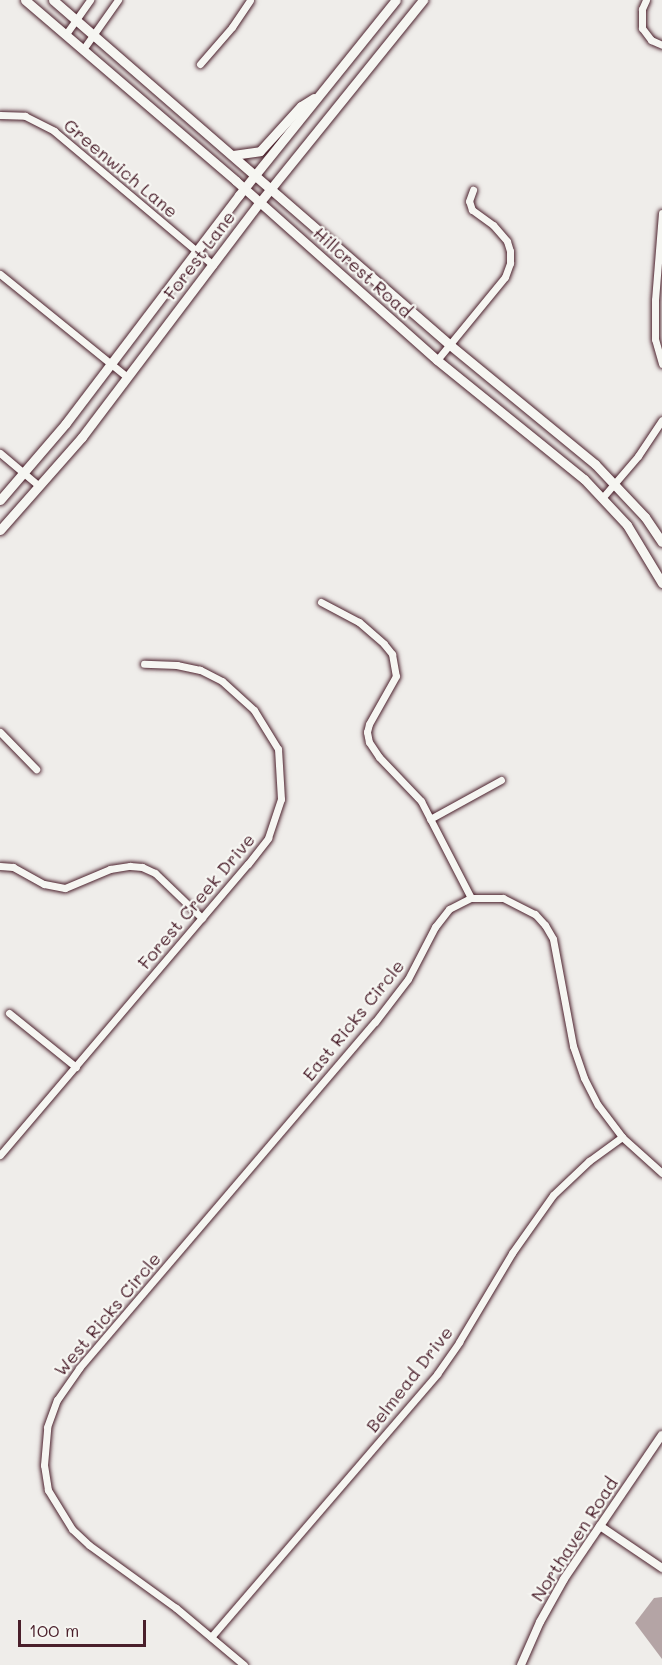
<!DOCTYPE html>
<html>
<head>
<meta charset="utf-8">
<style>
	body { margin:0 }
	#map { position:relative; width:662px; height:1665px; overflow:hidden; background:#efedea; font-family:Mali,sans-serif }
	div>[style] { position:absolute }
	.water>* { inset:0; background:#b4a4a5 }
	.roads { filter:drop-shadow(0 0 2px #4a1f2b) drop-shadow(0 0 2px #4a1f2b) }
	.minor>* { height:7px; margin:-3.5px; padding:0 3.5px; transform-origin:3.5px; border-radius:3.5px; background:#f6f6f2 }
	.tertiary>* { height:8px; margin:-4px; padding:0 4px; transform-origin:4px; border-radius:4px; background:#f6f6f2 }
	.secondary>* { height:9px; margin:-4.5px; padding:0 4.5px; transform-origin:4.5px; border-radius:4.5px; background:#f6f6f2 }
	span { translate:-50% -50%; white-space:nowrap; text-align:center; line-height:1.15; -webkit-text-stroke:4.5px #f6f6f2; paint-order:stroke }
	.street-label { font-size:18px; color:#4a1f2b }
	.scale { position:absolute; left:18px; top:1620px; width:128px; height:27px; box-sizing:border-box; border:3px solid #4a1f2b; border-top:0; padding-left:8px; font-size:18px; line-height:21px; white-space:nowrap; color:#4a1f2b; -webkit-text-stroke:4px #f6f6f2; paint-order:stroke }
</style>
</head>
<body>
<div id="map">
	<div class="water">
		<i style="clip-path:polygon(662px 1597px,662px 1659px,635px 1623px,654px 1598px)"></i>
	</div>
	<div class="roads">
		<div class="minor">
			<i style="left:646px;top:0;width:10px;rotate:114deg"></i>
			<i style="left:642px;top:9px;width:19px;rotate:90deg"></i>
			<i style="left:642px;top:28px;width:15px;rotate:53deg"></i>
			<i style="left:651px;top:40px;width:12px;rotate:24deg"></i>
			<i style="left:66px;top:34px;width:42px;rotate:-54.8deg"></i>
			<i style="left:84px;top:48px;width:59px;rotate:-54.7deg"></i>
			<i style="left:200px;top:64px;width:49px;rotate:-49.1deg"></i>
			<i style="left:232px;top:27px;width:32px;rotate:-56deg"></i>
			<i style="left:0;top:115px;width:25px;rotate:2deg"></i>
			<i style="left:25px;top:116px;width:33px;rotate:27deg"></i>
			<i style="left:54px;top:131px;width:208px;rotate:40.1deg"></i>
			<i style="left:662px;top:213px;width:87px;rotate:94.6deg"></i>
			<i style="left:655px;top:300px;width:39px;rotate:90deg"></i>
			<i style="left:655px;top:339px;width:26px;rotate:74deg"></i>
			<i style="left:0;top:274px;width:164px;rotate:39deg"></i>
			<i style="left:437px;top:360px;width:107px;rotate:-50.7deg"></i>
			<i style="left:505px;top:277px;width:15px;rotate:-70deg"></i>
			<i style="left:510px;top:263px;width:12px;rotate:-90deg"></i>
			<i style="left:510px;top:251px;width:10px;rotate:-107deg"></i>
			<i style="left:507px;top:241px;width:21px;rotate:-131deg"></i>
			<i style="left:493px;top:225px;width:26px;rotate:-144deg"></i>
			<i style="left:472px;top:210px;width:9px;rotate:-108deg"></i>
			<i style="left:469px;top:201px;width:12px;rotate:-70deg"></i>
			<i style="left:0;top:453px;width:51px;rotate:40.2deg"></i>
			<i style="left:603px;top:497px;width:54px;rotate:-49.5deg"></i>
			<i style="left:638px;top:456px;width:43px;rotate:-56.3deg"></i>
			<i style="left:321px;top:602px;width:43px;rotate:27.8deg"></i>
			<i style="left:359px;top:622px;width:33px;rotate:41deg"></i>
			<i style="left:384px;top:644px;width:13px;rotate:51deg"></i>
			<i style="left:392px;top:654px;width:22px;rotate:80deg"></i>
			<i style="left:396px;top:676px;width:55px;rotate:119.4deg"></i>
			<i style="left:369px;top:724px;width:8px;rotate:104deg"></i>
			<i style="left:367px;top:732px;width:10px;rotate:79deg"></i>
			<i style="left:369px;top:742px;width:18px;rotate:56deg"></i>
			<i style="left:379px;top:757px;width:61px;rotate:46.3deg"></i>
			<i style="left:421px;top:801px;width:109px;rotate:62.7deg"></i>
			<i style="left:0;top:732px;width:52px;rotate:45.8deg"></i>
			<i style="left:430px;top:819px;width:81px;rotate:-28.8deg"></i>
			<i style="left:0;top:866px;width:13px;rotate:4deg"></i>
			<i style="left:13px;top:867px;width:35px;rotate:29deg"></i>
			<i style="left:44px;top:884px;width:21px;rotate:11deg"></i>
			<i style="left:65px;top:888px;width:49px;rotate:-22.9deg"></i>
			<i style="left:110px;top:869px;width:20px;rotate:-9deg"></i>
			<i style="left:130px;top:866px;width:12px;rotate:5deg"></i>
			<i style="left:142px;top:867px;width:14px;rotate:25deg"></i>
			<i style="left:155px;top:873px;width:65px;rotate:43.8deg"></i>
			<i style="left:9px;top:1013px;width:86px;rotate:38.9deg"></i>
			<i style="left:0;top:1155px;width:382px;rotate:-49.6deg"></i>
			<i style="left:248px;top:864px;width:33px;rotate:-52deg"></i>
			<i style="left:268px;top:838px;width:41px;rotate:-71.6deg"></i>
			<i style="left:281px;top:799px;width:50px;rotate:-93.4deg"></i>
			<i style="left:278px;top:749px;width:46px;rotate:-121.6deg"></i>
			<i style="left:254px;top:710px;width:43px;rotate:-137.8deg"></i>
			<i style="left:222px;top:681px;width:25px;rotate:-153deg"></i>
			<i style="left:200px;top:670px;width:24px;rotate:-168deg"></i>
			<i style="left:177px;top:665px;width:33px;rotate:-178deg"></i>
			<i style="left:211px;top:1637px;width:347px;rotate:-49.3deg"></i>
			<i style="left:437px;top:1374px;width:39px;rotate:-55deg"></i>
			<i style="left:459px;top:1342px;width:104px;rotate:-59.2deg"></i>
			<i style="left:512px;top:1253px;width:71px;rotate:-54.7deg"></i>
			<i style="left:553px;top:1195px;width:50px;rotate:-43.4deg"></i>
			<i style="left:589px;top:1161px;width:41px;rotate:-36deg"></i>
			<i style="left:244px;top:1665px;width:89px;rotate:-140deg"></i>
			<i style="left:176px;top:1608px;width:107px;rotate:-144.1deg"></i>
			<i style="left:89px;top:1545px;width:23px;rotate:-137deg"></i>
			<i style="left:72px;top:1529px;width:46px;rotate:-121.6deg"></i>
			<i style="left:48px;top:1490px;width:25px;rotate:-99deg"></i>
			<i style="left:44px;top:1465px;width:38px;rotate:-85deg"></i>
			<i style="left:47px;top:1427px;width:29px;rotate:-70deg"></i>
			<i style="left:57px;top:1400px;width:39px;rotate:-55deg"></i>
			<i style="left:79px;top:1368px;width:455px;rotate:-49.5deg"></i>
			<i style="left:375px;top:1022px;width:54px;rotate:-52.5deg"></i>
			<i style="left:408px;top:979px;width:59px;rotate:-62.6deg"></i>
			<i style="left:435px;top:927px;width:23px;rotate:-52deg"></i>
			<i style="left:449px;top:909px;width:25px;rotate:-27deg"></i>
			<i style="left:471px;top:898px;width:32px"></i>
			<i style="left:503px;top:898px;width:36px;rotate:27deg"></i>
			<i style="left:535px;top:914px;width:15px;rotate:48deg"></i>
			<i style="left:545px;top:925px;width:16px;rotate:60deg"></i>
			<i style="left:553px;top:939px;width:109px;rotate:79.4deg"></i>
			<i style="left:573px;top:1046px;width:34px;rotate:71deg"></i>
			<i style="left:584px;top:1078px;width:30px;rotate:63deg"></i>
			<i style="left:598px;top:1105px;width:40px;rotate:53deg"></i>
			<i style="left:622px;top:1137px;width:54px;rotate:42deg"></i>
		</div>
		<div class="tertiary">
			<i style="left:600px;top:1526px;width:75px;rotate:34.1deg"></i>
			<i style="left:521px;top:1665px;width:47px;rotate:-66.2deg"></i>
			<i style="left:540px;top:1622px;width:49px;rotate:-60.8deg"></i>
			<i style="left:564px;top:1579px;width:174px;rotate:-55.8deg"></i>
		</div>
		<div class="secondary">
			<i style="left:25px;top:0;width:278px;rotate:40.6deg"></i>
			<i style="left:236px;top:181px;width:269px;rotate:41.7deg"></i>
			<i style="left:437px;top:360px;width:189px;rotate:39deg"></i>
			<i style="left:584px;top:479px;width:63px;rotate:46.9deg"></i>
			<i style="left:627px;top:525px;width:68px;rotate:58.9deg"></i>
			<i style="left:53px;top:0;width:526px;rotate:40.99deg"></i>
			<i style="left:450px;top:345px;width:188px;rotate:39.4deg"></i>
			<i style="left:595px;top:464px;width:73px;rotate:46.7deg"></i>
			<i style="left:645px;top:517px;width:30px;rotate:56deg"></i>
			<i style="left:233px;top:155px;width:27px;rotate:-8deg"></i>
			<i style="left:260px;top:151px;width:61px;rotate:-47.7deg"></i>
			<i style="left:301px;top:106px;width:15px;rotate:-32deg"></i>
			<i style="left:0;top:500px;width:101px;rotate:-49.4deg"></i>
			<i style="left:66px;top:423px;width:286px;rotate:-52.8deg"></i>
			<i style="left:239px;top:195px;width:250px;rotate:-51.2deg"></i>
			<i style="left:0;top:530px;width:124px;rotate:-48.6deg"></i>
			<i style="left:82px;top:437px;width:295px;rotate:-52.9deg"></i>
			<i style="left:260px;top:202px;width:260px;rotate:-51.1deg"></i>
		</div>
	</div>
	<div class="street-label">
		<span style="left:121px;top:168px;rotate:40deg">Greenwich Lane</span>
		<span style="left:199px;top:255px;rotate:-53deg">Forest Lane</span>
		<span style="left:363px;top:272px;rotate:42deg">Hillcrest Road</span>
		<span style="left:196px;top:901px;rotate:-50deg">Forest Creek Drive</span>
		<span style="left:353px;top:1020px;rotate:-51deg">East Ricks Circle</span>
		<span style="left:107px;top:1314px;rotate:-50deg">West Ricks Circle</span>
		<span style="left:409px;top:1379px;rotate:-52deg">Belmead Drive</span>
		<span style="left:574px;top:1539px;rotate:-57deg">Northaven Road</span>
	</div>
	<div class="scale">100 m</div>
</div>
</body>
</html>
